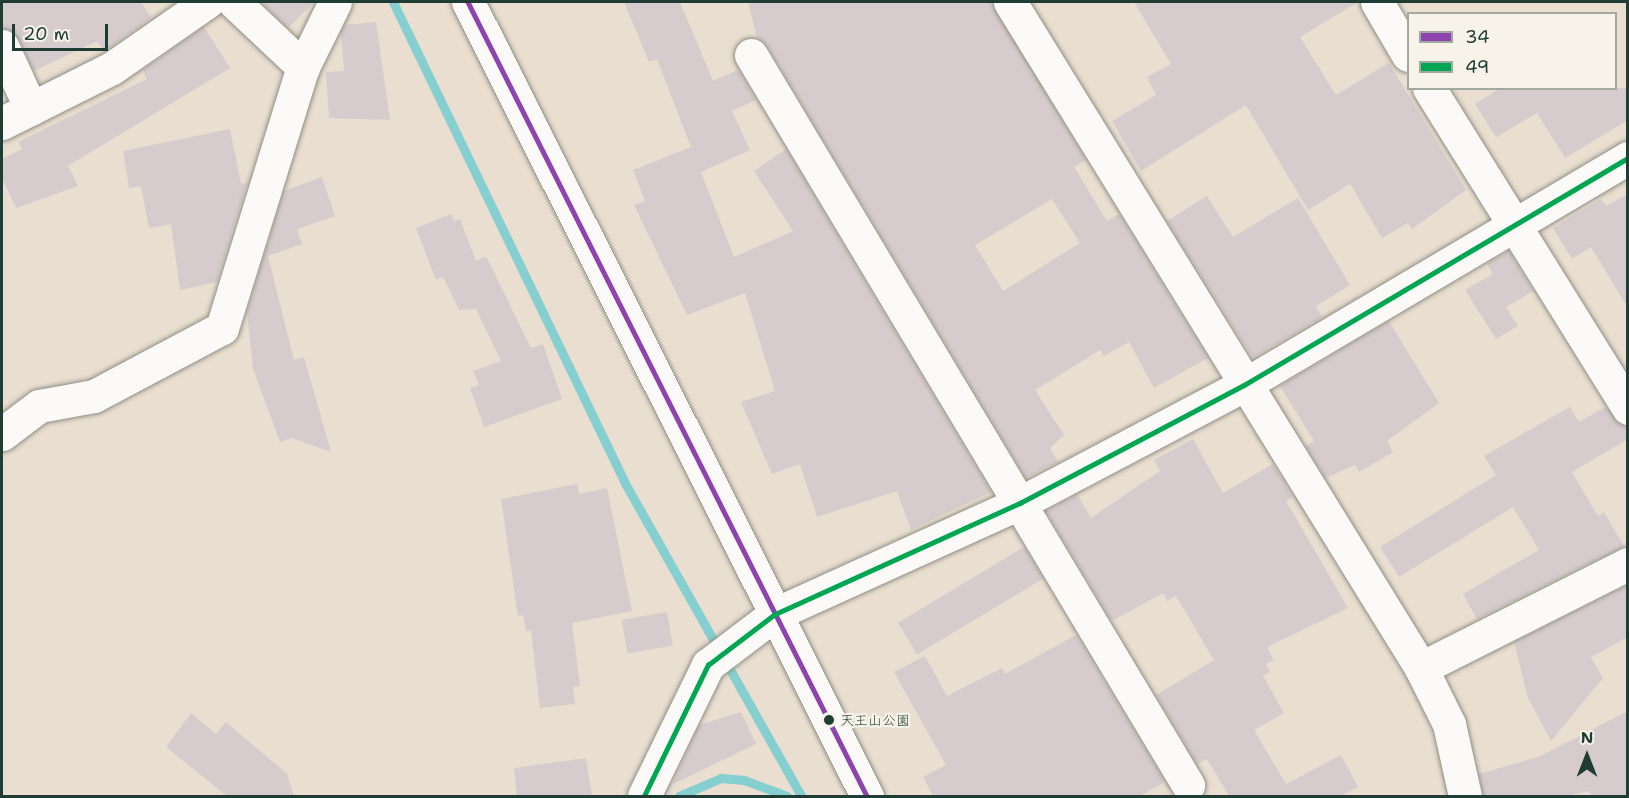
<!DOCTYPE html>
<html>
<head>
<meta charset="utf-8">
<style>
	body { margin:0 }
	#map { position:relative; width:1629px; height:798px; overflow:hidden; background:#e9decf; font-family:"Shantell Sans","Klee One",sans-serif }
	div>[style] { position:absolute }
	.stream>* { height:9px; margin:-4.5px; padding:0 4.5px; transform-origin:4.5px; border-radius:4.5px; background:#86cfd0 }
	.building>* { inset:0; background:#d7cccd; transform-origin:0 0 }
	.roads { filter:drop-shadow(0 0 2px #8f8f86) drop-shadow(0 0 2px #8f8f86) }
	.minor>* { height:33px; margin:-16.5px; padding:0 16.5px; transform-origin:16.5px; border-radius:16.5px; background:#fcfaf8 }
	.major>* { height:33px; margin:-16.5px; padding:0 16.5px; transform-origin:16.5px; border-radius:16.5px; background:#fcfaf8 }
	.bus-1>* { height:4.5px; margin:-2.25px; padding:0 2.25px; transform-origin:2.25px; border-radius:2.25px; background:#8e44ad }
	.bus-2>* { height:4.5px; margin:-2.25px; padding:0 2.25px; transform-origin:2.25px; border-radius:2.25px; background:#00a651 }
	.dots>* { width:16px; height:16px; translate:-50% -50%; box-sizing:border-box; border:3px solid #f7f3e8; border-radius:50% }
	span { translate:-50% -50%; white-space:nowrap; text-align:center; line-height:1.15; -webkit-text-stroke:4.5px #f7f3e8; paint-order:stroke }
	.bus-label { font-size:14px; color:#1f3d34 }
	.left { translate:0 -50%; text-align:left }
	.frame { position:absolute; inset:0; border:3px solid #1f3d34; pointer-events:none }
	.legend { position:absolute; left:1407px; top:12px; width:210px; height:78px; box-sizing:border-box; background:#f7f3e8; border:2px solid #a1aaa0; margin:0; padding:8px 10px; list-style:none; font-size:18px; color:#1f3d34 }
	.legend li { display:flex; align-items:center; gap:12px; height:30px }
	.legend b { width:30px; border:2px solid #a1aaa0 }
	.north { position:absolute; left:1557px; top:726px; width:60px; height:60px; -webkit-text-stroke:4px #f7f3e8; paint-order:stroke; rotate:0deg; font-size:16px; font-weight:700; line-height:24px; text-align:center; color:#1f3d34 }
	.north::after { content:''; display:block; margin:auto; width:21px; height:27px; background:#1f3d34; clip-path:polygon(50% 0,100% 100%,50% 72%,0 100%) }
	.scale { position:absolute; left:12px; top:24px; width:96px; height:27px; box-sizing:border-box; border:3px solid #1f3d34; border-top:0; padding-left:8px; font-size:18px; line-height:21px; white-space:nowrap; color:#1f3d34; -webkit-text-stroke:4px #f7f3e8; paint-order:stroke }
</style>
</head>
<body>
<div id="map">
	<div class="stream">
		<i style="left:393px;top:2px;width:536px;rotate:64.25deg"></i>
		<i style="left:626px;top:485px;width:357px;rotate:60.6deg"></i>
		<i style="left:679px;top:796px;width:46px;rotate:-23.2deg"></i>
		<i style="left:721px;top:778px;width:23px;rotate:5deg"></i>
		<i style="left:744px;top:780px;width:46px;rotate:20.4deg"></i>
	</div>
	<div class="building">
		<i style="clip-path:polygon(2px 2px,141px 2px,151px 18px,104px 51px,97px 41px,34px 71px,19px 38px,2px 28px)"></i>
		<i style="clip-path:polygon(261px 2px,314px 2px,288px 28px)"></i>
		<i style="clip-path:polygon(624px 2px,680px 2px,713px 81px,738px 70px,756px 100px,732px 111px,750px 150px,701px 172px,734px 257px,793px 231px,754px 171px,786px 149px,991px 492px,911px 530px,897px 491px,817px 517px,800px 464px,772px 474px,741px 402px,775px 391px,745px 293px,687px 315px,634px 205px,645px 201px,633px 170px,691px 147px,657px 59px,649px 62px)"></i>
		<i style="clip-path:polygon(evenodd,748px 2px,991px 2px,1086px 160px,1074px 167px,1107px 221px,1119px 214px,1208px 358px,1154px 388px,1129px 342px,1104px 356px,1100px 350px,1035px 390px,1064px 435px,1050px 448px,1058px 462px,1026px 478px,767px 45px,757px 38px,748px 2px,1052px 199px,1080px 243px,1003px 291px,975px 245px,1052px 199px)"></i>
		<i style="clip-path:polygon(1134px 2px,1358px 2px,1300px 37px,1336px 95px,1389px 63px,1466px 190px,1412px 229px,1408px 223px,1382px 238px,1350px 184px,1308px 210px,1246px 105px,1141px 171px,1112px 121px,1156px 95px,1147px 77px,1171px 64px)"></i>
		<i style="clip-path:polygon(376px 22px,390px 120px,329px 118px,326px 72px,344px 71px,341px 33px,345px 25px)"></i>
		<i style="clip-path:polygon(204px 27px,230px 68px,68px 166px,78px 186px,16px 208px,2px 178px,2px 159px,22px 149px,18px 142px,147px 79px,143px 70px)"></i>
		<i style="clip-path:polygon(1500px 88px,1628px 88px,1628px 120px,1565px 158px,1537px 113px,1496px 137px,1475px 104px)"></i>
		<i style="clip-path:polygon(230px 129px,241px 184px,247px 183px,217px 282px,180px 290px,171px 224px,149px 228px,141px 186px,129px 188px,123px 151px)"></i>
		<i style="clip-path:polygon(322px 177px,335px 216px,297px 229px,302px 244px,268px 256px,294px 360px,304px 357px,331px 452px,292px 438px,280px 442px,253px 369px,247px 312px,284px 191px)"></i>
		<i style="clip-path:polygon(1628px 194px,1628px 308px,1591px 247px,1572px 259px,1553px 228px,1601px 199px,1606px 206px)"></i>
		<i style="clip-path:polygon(1207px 196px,1233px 237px,1298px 198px,1350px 285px,1316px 306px,1322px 317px,1253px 358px,1167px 221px)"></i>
		<i style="clip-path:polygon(451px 214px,454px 221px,460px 219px,476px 261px,486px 256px,531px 348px,543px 344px,562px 399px,484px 427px,470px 388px,479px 385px,473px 371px,501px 361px,476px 309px,459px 310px,443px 277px,436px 280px,416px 228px)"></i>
		<i style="clip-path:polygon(1509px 251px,1533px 291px,1506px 307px,1518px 326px,1496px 339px,1465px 290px,1493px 274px,1487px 264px)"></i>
		<i style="clip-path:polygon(1389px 321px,1439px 403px,1387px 441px,1393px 452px,1359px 472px,1355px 465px,1326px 478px,1306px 446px,1314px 441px,1280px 386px)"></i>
		<i style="clip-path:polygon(1570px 407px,1579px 422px,1605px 407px,1628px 427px,1628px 439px,1572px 472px,1598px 516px,1604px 512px,1624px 546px,1477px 619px,1463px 594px,1539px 550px,1513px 507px,1399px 577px,1380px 547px,1496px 475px,1484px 456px)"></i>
		<i style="clip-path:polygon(1193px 439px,1223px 493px,1273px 464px,1293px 497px,1286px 501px,1348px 608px,1267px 647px,1274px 660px,1266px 664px,1270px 672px,1263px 676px,1284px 713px,1254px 730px,1286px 784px,1341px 755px,1358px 787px,1341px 796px,1229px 796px,1207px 759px,1197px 764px,1156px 695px,1214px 660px,1176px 596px,1167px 601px,1163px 593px,1112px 621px,1046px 511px,1077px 494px,1091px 518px,1160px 471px,1154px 460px)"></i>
		<i style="clip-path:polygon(577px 484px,579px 494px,607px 488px,632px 611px,572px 623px,580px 686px,573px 687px,575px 704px,540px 708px,531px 630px,526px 631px,523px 615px,518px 616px,501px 499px)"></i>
		<i style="left:1024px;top:547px;width:37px;height:147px;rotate:59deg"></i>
		<i style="clip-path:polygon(1628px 585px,1628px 637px,1591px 657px,1603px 678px,1551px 741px,1528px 698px,1514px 642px)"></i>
		<i style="left:667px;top:612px;width:34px;height:46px;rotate:80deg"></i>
		<i style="clip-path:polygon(1076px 635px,1165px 782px,1140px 796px,933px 796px,923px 777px,946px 765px,894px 672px,925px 656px,947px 696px,1002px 668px,1005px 674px)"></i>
		<i style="clip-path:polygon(1628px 711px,1628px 796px,1592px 796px,1589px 791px,1567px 796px,1483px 796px,1479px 774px,1538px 757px)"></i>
		<i style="clip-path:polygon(741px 712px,756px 744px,673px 784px,699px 725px)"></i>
		<i style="clip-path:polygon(191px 713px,216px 734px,226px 722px,287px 774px,294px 796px,227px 796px,166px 747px)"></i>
		<i style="clip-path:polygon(586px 758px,592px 796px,517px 796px,514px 768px)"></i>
	</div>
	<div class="roads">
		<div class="minor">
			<i style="left:234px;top:2px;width:95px;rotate:43.3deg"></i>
			<i style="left:1010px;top:2px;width:783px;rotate:58.32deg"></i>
			<i style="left:1421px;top:668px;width:63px;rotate:63.4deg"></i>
			<i style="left:1449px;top:724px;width:74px;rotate:77.5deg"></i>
			<i style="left:1377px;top:2px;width:61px;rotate:59.7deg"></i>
			<i style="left:2px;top:46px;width:69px;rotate:65.3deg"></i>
			<i style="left:751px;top:55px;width:851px;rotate:59.09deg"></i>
			<i style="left:1429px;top:88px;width:377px;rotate:58.1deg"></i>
			<i style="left:2px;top:123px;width:123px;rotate:-26.6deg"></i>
			<i style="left:112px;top:68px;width:116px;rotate:-34.8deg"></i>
			<i style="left:2px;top:434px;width:46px;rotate:-37.1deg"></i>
			<i style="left:39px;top:406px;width:56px;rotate:-10.3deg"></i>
			<i style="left:94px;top:396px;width:145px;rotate:-28deg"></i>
			<i style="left:222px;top:328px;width:273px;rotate:-72.8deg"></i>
			<i style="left:303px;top:67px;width:72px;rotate:-63.8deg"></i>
			<i style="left:1421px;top:668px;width:232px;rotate:-26.7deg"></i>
			<i style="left:644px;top:796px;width:146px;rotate:-64deg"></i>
			<i style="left:708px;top:665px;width:84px;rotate:-37.3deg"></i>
			<i style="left:775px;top:614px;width:269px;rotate:-24.4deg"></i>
			<i style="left:1020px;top:503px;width:253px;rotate:-27.8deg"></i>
			<i style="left:1244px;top:385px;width:446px;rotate:-30.6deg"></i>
		</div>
		<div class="major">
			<i style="left:468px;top:2px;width:889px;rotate:63.32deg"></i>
		</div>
	</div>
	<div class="bus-1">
		<i style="left:468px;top:2px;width:889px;rotate:63.32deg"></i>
	</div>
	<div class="bus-2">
		<i style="left:644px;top:796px;width:146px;rotate:-64deg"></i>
		<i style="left:708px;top:665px;width:84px;rotate:-37.3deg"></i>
		<i style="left:775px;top:614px;width:269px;rotate:-24.4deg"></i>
		<i style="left:1020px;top:503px;width:253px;rotate:-27.8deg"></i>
		<i style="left:1244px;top:385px;width:446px;rotate:-30.6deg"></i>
	</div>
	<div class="dots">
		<i style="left:829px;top:720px;background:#1f3d34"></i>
	</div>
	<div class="bus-label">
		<span class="left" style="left:840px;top:720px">天王山公園</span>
	</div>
	<div class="frame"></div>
	<ul class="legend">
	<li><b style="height:8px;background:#8e44ad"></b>34</li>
	<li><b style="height:8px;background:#00a651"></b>49</li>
	</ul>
	<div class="north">N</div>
	<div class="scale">20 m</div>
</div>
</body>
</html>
